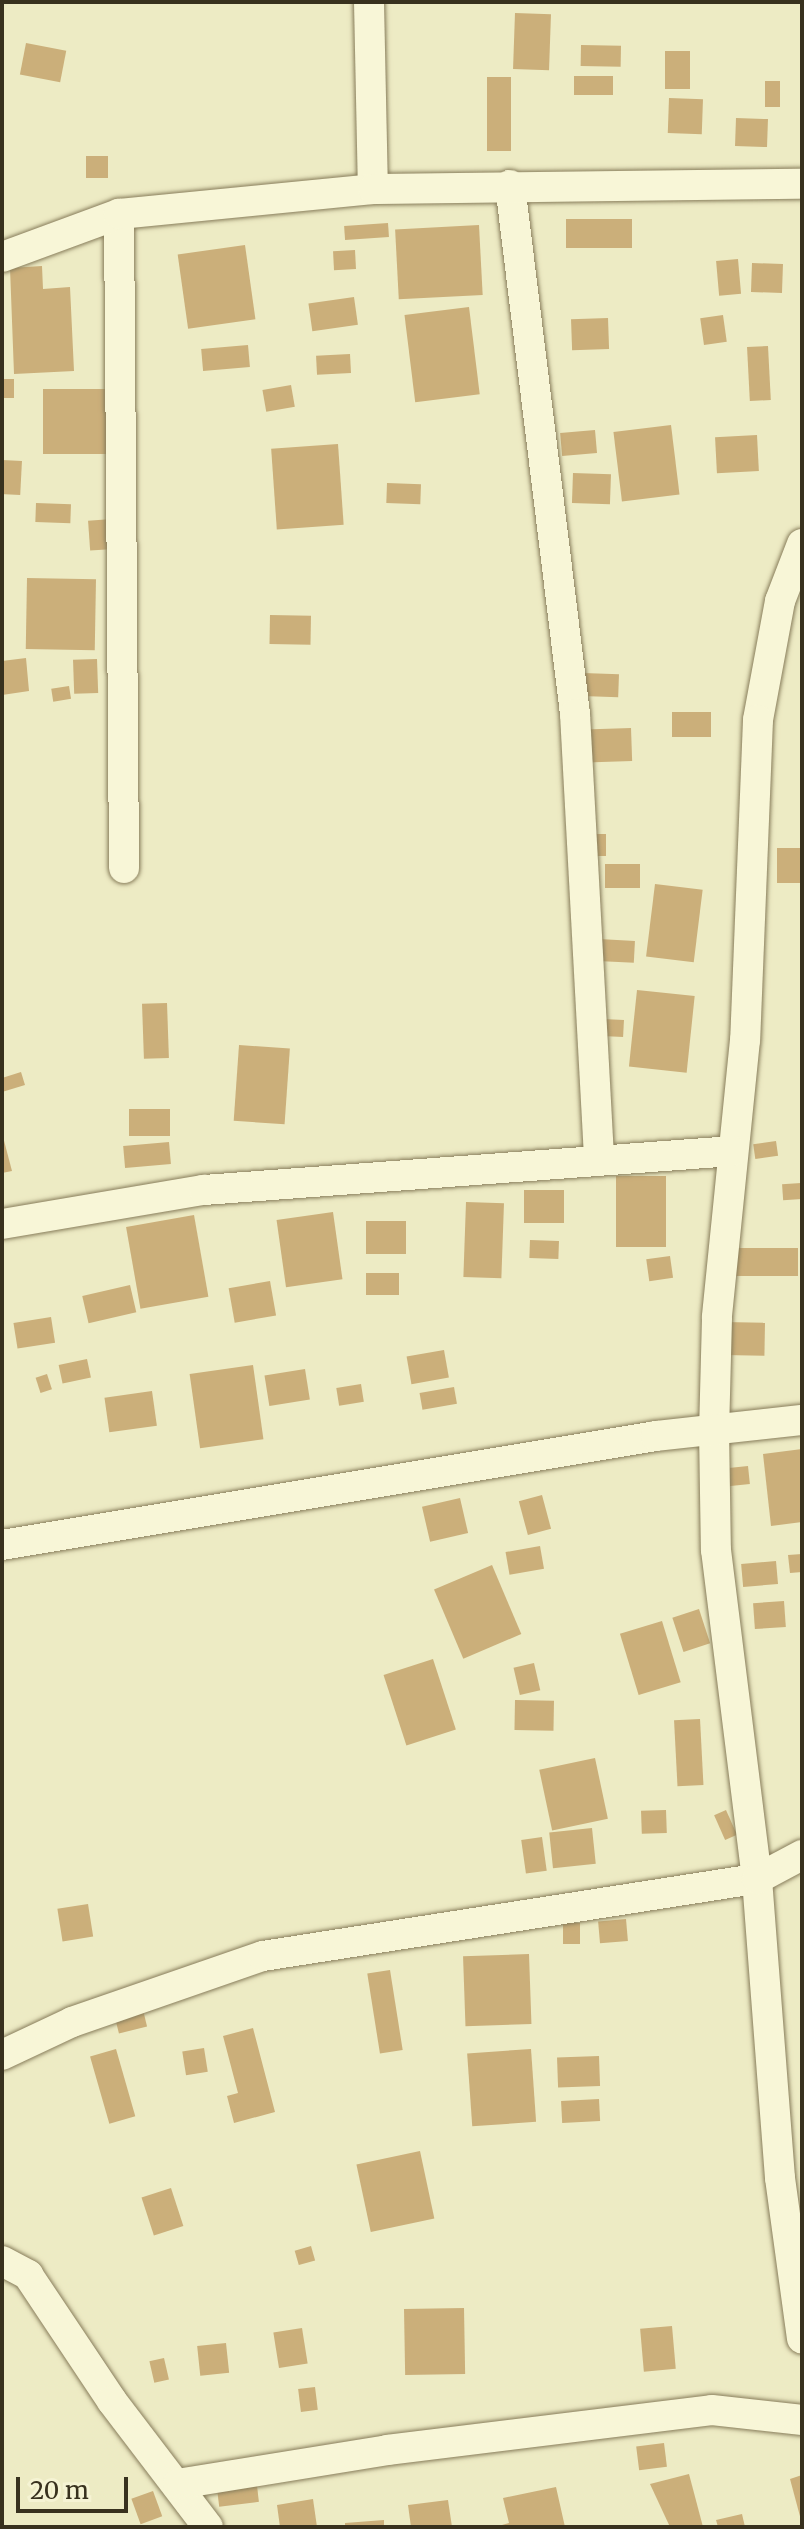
<!DOCTYPE html>
<html>
<head>
<meta charset="utf-8">
<style>
	body { margin:0 }
	#map { position:relative; width:804px; height:2529px; overflow:hidden; background:#edebc4; font-family:Merriweather,serif }
	div>[style] { position:absolute }
	.building>* { inset:0; background:#cbaf7a; transform-origin:0 0 }
	.roads { filter:drop-shadow(0 0 2px #887d5b) drop-shadow(0 0 2px #887d5b) }
	.minor>* { height:30px; margin:-15px; padding:0 15px; transform-origin:15px; border-radius:15px; background:#f8f6d7 }
	span { translate:-50% -50%; white-space:nowrap; text-align:center; line-height:1.15; -webkit-text-stroke:7px #f5f3d3; paint-order:stroke }
	.frame { position:absolute; inset:0; border:4px solid #38311e; pointer-events:none }
	.scale { position:absolute; left:16px; top:2477px; width:112px; height:36px; box-sizing:border-box; border:4px solid #38311e; border-top:0; padding-left:10px; font-size:24px; line-height:28px; white-space:nowrap; color:#38311e; -webkit-text-stroke:6px #f5f3d3; paint-order:stroke }
</style>
</head>
<body>
<div id="map">
	<div class="building">
		<i style="left:515px;top:13px;width:36px;height:56px;rotate:2deg"></i>
		<i style="left:26px;top:43px;width:41px;height:32px;rotate:11deg"></i>
		<i style="left:581px;top:45px;width:40px;height:21px;rotate:1deg"></i>
		<i style="left:690px;top:51px;width:38px;height:25px;rotate:90deg"></i>
		<i style="left:613px;top:76px;width:19px;height:39px;rotate:90deg"></i>
		<i style="left:487px;top:77px;width:24px;height:74px"></i>
		<i style="left:765px;top:81px;width:15px;height:26px"></i>
		<i style="left:669px;top:98px;width:34px;height:35px;rotate:2deg"></i>
		<i style="left:736px;top:118px;width:32px;height:28px;rotate:2deg"></i>
		<i style="left:86px;top:156px;width:22px;height:22px"></i>
		<i style="left:566px;top:219px;width:66px;height:29px"></i>
		<i style="left:388px;top:223px;width:14px;height:44px;rotate:86deg"></i>
		<i style="left:479px;top:225px;width:70px;height:84px;rotate:87deg"></i>
		<i style="left:245px;top:245px;width:75px;height:68px;rotate:82deg"></i>
		<i style="left:355px;top:250px;width:19px;height:22px;rotate:87deg"></i>
		<i style="left:738px;top:259px;width:35px;height:22px;rotate:85deg"></i>
		<i style="left:752px;top:263px;width:31px;height:29px;rotate:2deg"></i>
		<i style="clip-path:polygon(42px 266px,43px 289px,70px 287px,74px 371px,14px 374px,10px 268px)"></i>
		<i style="left:354px;top:297px;width:28px;height:46px;rotate:82deg"></i>
		<i style="left:469px;top:307px;width:88px;height:65px;rotate:83deg"></i>
		<i style="left:723px;top:315px;width:27px;height:23px;rotate:82deg"></i>
		<i style="left:608px;top:318px;width:31px;height:37px;rotate:88deg"></i>
		<i style="left:248px;top:345px;width:22px;height:47px;rotate:85deg"></i>
		<i style="left:768px;top:346px;width:54px;height:21px;rotate:87deg"></i>
		<i style="left:350px;top:354px;width:19px;height:34px;rotate:87deg"></i>
		<i style="left:2px;top:379px;width:12px;height:19px"></i>
		<i style="left:291px;top:385px;width:22px;height:29px;rotate:80deg"></i>
		<i style="left:43px;top:389px;width:68px;height:65px"></i>
		<i style="left:671px;top:425px;width:70px;height:58px;rotate:83deg"></i>
		<i style="left:595px;top:430px;width:23px;height:35px;rotate:85deg"></i>
		<i style="left:757px;top:435px;width:36px;height:42px;rotate:87deg"></i>
		<i style="left:338px;top:444px;width:81px;height:67px;rotate:86deg"></i>
		<i style="left:2px;top:460px;width:20px;height:34px;rotate:3deg"></i>
		<i style="left:573px;top:473px;width:38px;height:30px;rotate:2deg"></i>
		<i style="left:387px;top:483px;width:34px;height:20px;rotate:2deg"></i>
		<i style="left:36px;top:503px;width:35px;height:19px;rotate:2deg"></i>
		<i style="left:112px;top:519px;width:30px;height:24px;rotate:86deg"></i>
		<i style="left:27px;top:578px;width:69px;height:71px;rotate:1deg"></i>
		<i style="left:270px;top:615px;width:41px;height:29px;rotate:1deg"></i>
		<i style="clip-path:polygon(26px 658px,29px 691px,2px 695px,2px 661px)"></i>
		<i style="left:97px;top:659px;width:34px;height:24px;rotate:88deg"></i>
		<i style="left:583px;top:673px;width:36px;height:23px;rotate:2deg"></i>
		<i style="left:69px;top:686px;width:13px;height:18px;rotate:81deg"></i>
		<i style="left:672px;top:712px;width:39px;height:25px"></i>
		<i style="left:631px;top:728px;width:33px;height:46px;rotate:88deg"></i>
		<i style="left:592px;top:834px;width:14px;height:22px"></i>
		<i style="left:777px;top:848px;width:25px;height:35px"></i>
		<i style="left:640px;top:864px;width:24px;height:35px;rotate:90deg"></i>
		<i style="left:655px;top:884px;width:48px;height:73px;rotate:7deg"></i>
		<i style="left:599px;top:939px;width:36px;height:22px;rotate:3deg"></i>
		<i style="left:637px;top:990px;width:58px;height:77px;rotate:6deg"></i>
		<i style="left:167px;top:1003px;width:55px;height:25px;rotate:88deg"></i>
		<i style="left:603px;top:1019px;width:21px;height:17px;rotate:3deg"></i>
		<i style="left:239px;top:1045px;width:51px;height:76px;rotate:4deg"></i>
		<i style="clip-path:polygon(21px 1072px,25px 1085px,2px 1092px,2px 1078px)"></i>
		<i style="left:129px;top:1109px;width:41px;height:27px"></i>
		<i style="clip-path:polygon(2px 1133px,12px 1171px,2px 1173px)"></i>
		<i style="left:776px;top:1141px;width:15px;height:23px;rotate:82deg"></i>
		<i style="left:169px;top:1142px;width:22px;height:46px;rotate:85deg"></i>
		<i style="left:616px;top:1176px;width:50px;height:71px"></i>
		<i style="left:801px;top:1183px;width:16px;height:19px;rotate:86deg"></i>
		<i style="left:524px;top:1190px;width:40px;height:33px"></i>
		<i style="left:466px;top:1202px;width:38px;height:75px;rotate:2deg"></i>
		<i style="left:333px;top:1212px;width:68px;height:57px;rotate:82deg"></i>
		<i style="left:194px;top:1215px;width:83px;height:69px;rotate:80deg"></i>
		<i style="left:366px;top:1221px;width:40px;height:33px"></i>
		<i style="left:530px;top:1240px;width:29px;height:18px;rotate:2deg"></i>
		<i style="left:798px;top:1248px;width:28px;height:66px;rotate:90deg"></i>
		<i style="left:670px;top:1256px;width:22px;height:24px;rotate:82deg"></i>
		<i style="left:366px;top:1273px;width:33px;height:22px"></i>
		<i style="left:270px;top:1281px;width:35px;height:42px;rotate:80deg"></i>
		<i style="left:130px;top:1285px;width:28px;height:49px;rotate:77deg"></i>
		<i style="left:51px;top:1317px;width:26px;height:38px;rotate:81deg"></i>
		<i style="left:724px;top:1322px;width:41px;height:33px;rotate:1deg"></i>
		<i style="left:444px;top:1350px;width:28px;height:38px;rotate:80deg"></i>
		<i style="left:87px;top:1359px;width:19px;height:29px;rotate:78deg"></i>
		<i style="left:253px;top:1365px;width:75px;height:64px;rotate:82deg"></i>
		<i style="left:305px;top:1369px;width:31px;height:41px;rotate:81deg"></i>
		<i style="left:47px;top:1374px;width:16px;height:12px;rotate:72deg"></i>
		<i style="left:361px;top:1384px;width:18px;height:25px;rotate:81deg"></i>
		<i style="left:454px;top:1387px;width:17px;height:35px;rotate:80deg"></i>
		<i style="left:152px;top:1391px;width:35px;height:48px;rotate:82deg"></i>
		<i style="clip-path:polygon(802px 1449px,802px 1522px,771px 1526px,763px 1454px)"></i>
		<i style="left:748px;top:1466px;width:18px;height:29px;rotate:84deg"></i>
		<i style="left:542px;top:1495px;width:35px;height:24px;rotate:75deg"></i>
		<i style="left:460px;top:1498px;width:36px;height:39px;rotate:77deg"></i>
		<i style="left:540px;top:1546px;width:23px;height:35px;rotate:80deg"></i>
		<i style="clip-path:polygon(802px 1554px,802px 1572px,790px 1573px,788px 1555px)"></i>
		<i style="left:776px;top:1561px;width:23px;height:35px;rotate:85deg"></i>
		<i style="left:492px;top:1565px;width:75px;height:63px;rotate:67deg"></i>
		<i style="left:784px;top:1601px;width:26px;height:31px;rotate:86deg"></i>
		<i style="left:699px;top:1609px;width:36px;height:28px;rotate:72deg"></i>
		<i style="left:662px;top:1621px;width:64px;height:44px;rotate:73deg"></i>
		<i style="left:433px;top:1659px;width:74px;height:52px;rotate:72deg"></i>
		<i style="left:534px;top:1663px;width:28px;height:21px;rotate:77deg"></i>
		<i style="left:515px;top:1700px;width:39px;height:30px;rotate:1deg"></i>
		<i style="left:700px;top:1719px;width:66px;height:26px;rotate:87deg"></i>
		<i style="left:595px;top:1758px;width:62px;height:57px;rotate:78deg"></i>
		<i style="left:666px;top:1810px;width:23px;height:25px;rotate:88deg"></i>
		<i style="left:726px;top:1810px;width:27px;height:13px;rotate:66deg"></i>
		<i style="left:592px;top:1828px;width:36px;height:43px;rotate:84deg"></i>
		<i style="left:542px;top:1837px;width:34px;height:21px;rotate:82deg"></i>
		<i style="left:88px;top:1904px;width:33px;height:31px;rotate:81deg"></i>
		<i style="left:626px;top:1919px;width:22px;height:28px;rotate:85deg"></i>
		<i style="left:563px;top:1923px;width:17px;height:21px"></i>
		<i style="left:529px;top:1954px;width:70px;height:66px;rotate:88deg"></i>
		<i style="left:390px;top:1970px;width:81px;height:23px;rotate:81deg"></i>
		<i style="left:142px;top:2006px;width:21px;height:29px;rotate:76deg"></i>
		<i style="clip-path:polygon(253px 2028px,275px 2112px,234px 2123px,227px 2096px,238px 2093px,223px 2036px)"></i>
		<i style="left:204px;top:2048px;width:24px;height:22px;rotate:81deg"></i>
		<i style="left:116px;top:2049px;width:70px;height:27px;rotate:74deg"></i>
		<i style="left:531px;top:2049px;width:73px;height:64px;rotate:86deg"></i>
		<i style="left:599px;top:2056px;width:30px;height:42px;rotate:88deg"></i>
		<i style="left:599px;top:2099px;width:22px;height:38px;rotate:87deg"></i>
		<i style="left:420px;top:2151px;width:69px;height:65px;rotate:78deg"></i>
		<i style="left:171px;top:2188px;width:40px;height:31px;rotate:72deg"></i>
		<i style="left:311px;top:2246px;width:15px;height:17px;rotate:74deg"></i>
		<i style="left:464px;top:2308px;width:66px;height:60px;rotate:89deg"></i>
		<i style="left:672px;top:2326px;width:43px;height:32px;rotate:85deg"></i>
		<i style="left:302px;top:2328px;width:36px;height:29px;rotate:81deg"></i>
		<i style="left:226px;top:2343px;width:30px;height:29px;rotate:84deg"></i>
		<i style="left:164px;top:2358px;width:22px;height:15px;rotate:77deg"></i>
		<i style="left:315px;top:2387px;width:23px;height:17px;rotate:83deg"></i>
		<i style="left:664px;top:2443px;width:24px;height:28px;rotate:83deg"></i>
		<i style="clip-path:polygon(689px 2474px,703px 2527px,670px 2527px,650px 2484px)"></i>
		<i style="clip-path:polygon(802px 2475px,802px 2520px,801px 2520px,790px 2479px)"></i>
		<i style="left:256px;top:2478px;width:24px;height:40px;rotate:83deg"></i>
		<i style="clip-path:polygon(556px 2487px,565px 2527px,495px 2527px,509px 2523px,503px 2498px)"></i>
		<i style="left:153px;top:2491px;width:27px;height:23px;rotate:70deg"></i>
		<i style="clip-path:polygon(313px 2499px,317px 2527px,280px 2527px,277px 2505px)"></i>
		<i style="clip-path:polygon(448px 2500px,452px 2527px,411px 2527px,408px 2505px)"></i>
		<i style="clip-path:polygon(742px 2514px,745px 2527px,718px 2527px,716px 2520px)"></i>
		<i style="clip-path:polygon(384px 2520px,384px 2527px,345px 2527px,345px 2523px)"></i>
	</div>
	<div class="roads">
		<div class="minor">
			<i style="left:369px;top:2px;width:187px;rotate:88.8deg"></i>
			<i style="left:510px;top:185px;width:533px;rotate:82.99deg"></i>
			<i style="left:575px;top:714px;width:447px;rotate:86.9deg"></i>
			<i style="left:119px;top:214px;width:654px;rotate:89.56deg"></i>
			<i style="left:2px;top:257px;width:125px;rotate:-20.2deg"></i>
			<i style="left:119px;top:214px;width:255px;rotate:-5.6deg"></i>
			<i style="left:373px;top:189px;width:429px;rotate:-0.7deg"></i>
			<i style="left:802px;top:544px;width:61px;rotate:111.1deg"></i>
			<i style="left:780px;top:601px;width:121px;rotate:100.5deg"></i>
			<i style="left:758px;top:720px;width:320px;rotate:92.3deg"></i>
			<i style="left:745px;top:1040px;width:279px;rotate:95.8deg"></i>
			<i style="left:717px;top:1318px;width:111px;rotate:91.5deg"></i>
			<i style="left:714px;top:1429px;width:121px;rotate:89.1deg"></i>
			<i style="left:716px;top:1550px;width:332px;rotate:82.9deg"></i>
			<i style="left:757px;top:1879px;width:300px;rotate:85.6deg"></i>
			<i style="left:780px;top:2178px;width:162px;rotate:82.2deg"></i>
			<i style="left:2px;top:1224px;width:205px;rotate:-9.6deg"></i>
			<i style="left:204px;top:1190px;width:530px;rotate:-4.22deg"></i>
			<i style="left:2px;top:1545px;width:663px;rotate:-9.46deg"></i>
			<i style="left:656px;top:1436px;width:147px;rotate:-6.3deg"></i>
			<i style="left:2px;top:2055px;width:77px;rotate:-25.2deg"></i>
			<i style="left:72px;top:2022px;width:202px;rotate:-19.1deg"></i>
			<i style="left:263px;top:1956px;width:500px;rotate:-8.9deg"></i>
			<i style="left:757px;top:1879px;width:51px;rotate:-28.1deg"></i>
			<i style="left:2px;top:2261px;width:30px;rotate:28deg"></i>
			<i style="left:28px;top:2275px;width:151px;rotate:56.3deg"></i>
			<i style="left:112px;top:2401px;width:158px;rotate:52.7deg"></i>
			<i style="left:178px;top:2484px;width:212px;rotate:-9.2deg"></i>
			<i style="left:387px;top:2450px;width:327px;rotate:-7deg"></i>
			<i style="left:712px;top:2410px;width:91px;rotate:6.3deg"></i>
		</div>
	</div>
	<div class="frame"></div>
	<div class="scale">20 m</div>
</div>
</body>
</html>
